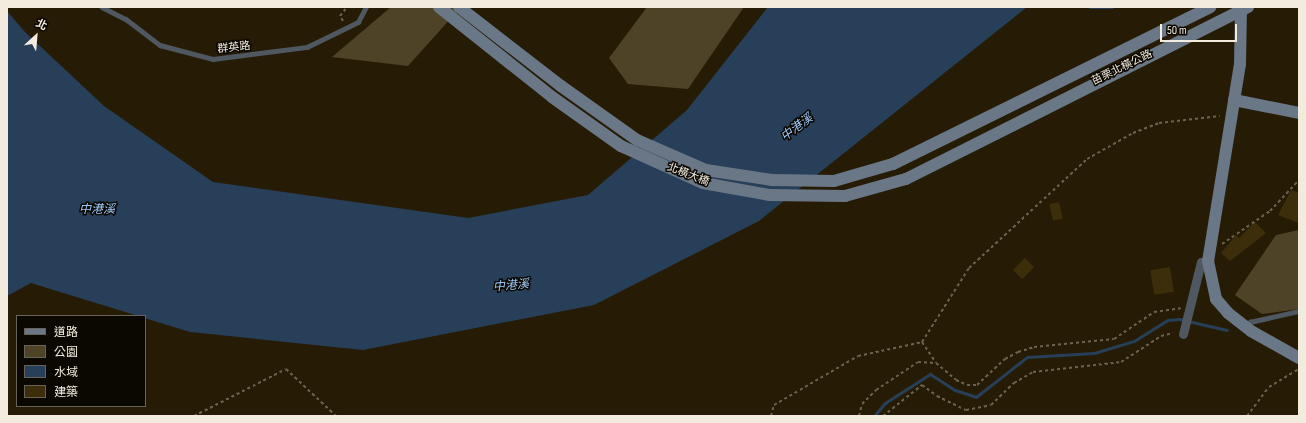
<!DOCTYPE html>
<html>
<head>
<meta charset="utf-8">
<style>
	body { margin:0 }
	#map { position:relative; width:1306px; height:423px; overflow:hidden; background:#261c05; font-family:"Sofia Sans Condensed","Noto Sans TC",sans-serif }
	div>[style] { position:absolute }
	.green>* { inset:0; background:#4f4327 }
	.water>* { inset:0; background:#273f59 }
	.stream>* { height:3px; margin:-1.5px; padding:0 1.5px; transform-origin:1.5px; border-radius:1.5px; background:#273f59 }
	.building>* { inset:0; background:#3c2e0b; transform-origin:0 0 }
	.path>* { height:2px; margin-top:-1px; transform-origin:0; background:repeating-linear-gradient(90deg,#6c634f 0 3px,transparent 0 6px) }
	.lane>* { height:4.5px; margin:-2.25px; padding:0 2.25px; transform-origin:2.25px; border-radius:2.25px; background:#4f5760 }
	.street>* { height:9px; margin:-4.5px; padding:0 4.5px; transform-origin:4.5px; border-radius:4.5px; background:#4f5760 }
	.secondary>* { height:12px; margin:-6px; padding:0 6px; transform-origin:6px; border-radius:6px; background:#6a7786 }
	span { translate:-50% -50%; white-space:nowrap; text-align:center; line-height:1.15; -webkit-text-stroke:3px #0b0701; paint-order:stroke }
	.street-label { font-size:11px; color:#f3ecde }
	.water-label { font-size:12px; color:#9ecbfb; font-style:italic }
	.frame { position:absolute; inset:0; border:8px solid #f3ecde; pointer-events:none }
	.legend { position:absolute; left:16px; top:315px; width:130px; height:92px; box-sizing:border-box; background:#0b0701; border:1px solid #686359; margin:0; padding:5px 7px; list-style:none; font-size:12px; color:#f3ecde }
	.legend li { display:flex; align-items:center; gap:8px; height:20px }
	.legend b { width:20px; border:1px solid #686359 }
	.north { position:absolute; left:16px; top:16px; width:40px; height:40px; -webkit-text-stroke:3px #0b0701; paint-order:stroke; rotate:26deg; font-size:11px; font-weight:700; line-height:16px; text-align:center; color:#f3ecde }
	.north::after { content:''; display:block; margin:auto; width:14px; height:18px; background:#f3ecde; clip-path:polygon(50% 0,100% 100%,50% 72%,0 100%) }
	.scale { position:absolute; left:1160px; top:24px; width:77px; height:18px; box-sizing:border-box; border:2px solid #f3ecde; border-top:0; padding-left:5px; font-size:12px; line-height:14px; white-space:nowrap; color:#f3ecde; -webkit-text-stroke:3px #0b0701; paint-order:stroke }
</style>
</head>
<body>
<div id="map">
	<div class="green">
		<i style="clip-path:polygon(391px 7px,461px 7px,408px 66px,332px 57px)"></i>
		<i style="clip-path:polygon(647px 7px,744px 7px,688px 89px,628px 84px,609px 58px)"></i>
		<i style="clip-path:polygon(1299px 230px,1299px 309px,1262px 314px,1235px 295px,1276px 235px)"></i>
	</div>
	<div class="water">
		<i style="clip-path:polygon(768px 7px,1027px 7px,759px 221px,594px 305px,363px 350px,190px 332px,31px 283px,7px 296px,7px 11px,25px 32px,104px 106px,213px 182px,468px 218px,588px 195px,687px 110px)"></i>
	</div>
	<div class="stream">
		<i style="left:1090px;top:7px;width:22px"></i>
		<i style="left:874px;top:416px;width:17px;rotate:-50deg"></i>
		<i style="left:885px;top:403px;width:54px;rotate:-32.8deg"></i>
		<i style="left:930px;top:374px;width:30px;rotate:33deg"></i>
		<i style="left:955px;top:390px;width:22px;rotate:18deg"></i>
		<i style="left:976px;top:397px;width:65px;rotate:-38.1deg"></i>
		<i style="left:1027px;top:357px;width:67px;rotate:-3.4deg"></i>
		<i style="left:1094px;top:353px;width:42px;rotate:-16.7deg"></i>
		<i style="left:1134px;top:341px;width:40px;rotate:-32deg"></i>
		<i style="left:1168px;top:320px;width:11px;rotate:-5deg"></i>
		<i style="left:1179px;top:319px;width:49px;rotate:12.9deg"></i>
	</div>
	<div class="building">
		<i style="clip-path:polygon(1291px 190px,1299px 193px,1299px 223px,1278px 215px)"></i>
		<i style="left:1059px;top:202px;width:17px;height:10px;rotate:77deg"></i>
		<i style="clip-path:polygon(1255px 222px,1266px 233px,1230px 261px,1221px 253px,1236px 235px,1239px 238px)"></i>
		<i style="left:1025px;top:258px;width:13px;height:17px;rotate:45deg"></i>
		<i style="left:1170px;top:267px;width:25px;height:20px;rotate:81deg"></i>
	</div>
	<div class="path">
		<i style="left:343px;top:21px;width:6px;rotate:-121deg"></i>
		<i style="left:340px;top:16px;width:11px;rotate:-52deg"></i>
		<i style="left:1222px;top:244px;width:58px;rotate:-34.5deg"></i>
		<i style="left:1270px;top:211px;width:42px;rotate:-46.9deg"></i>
		<i style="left:922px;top:342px;width:25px;rotate:56deg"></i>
		<i style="left:194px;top:416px;width:103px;rotate:-27.1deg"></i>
		<i style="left:286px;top:369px;width:69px;rotate:43.2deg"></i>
		<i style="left:771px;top:416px;width:11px;rotate:-75deg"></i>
		<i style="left:774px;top:405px;width:97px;rotate:-30.3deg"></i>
		<i style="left:858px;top:356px;width:66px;rotate:-12.3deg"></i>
		<i style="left:922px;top:342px;width:88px;rotate:-57.6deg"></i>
		<i style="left:969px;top:268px;width:161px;rotate:-42.7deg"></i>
		<i style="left:1087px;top:159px;width:53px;rotate:-29.5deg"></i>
		<i style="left:1133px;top:133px;width:28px;rotate:-21deg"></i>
		<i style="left:1159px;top:123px;width:61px;rotate:-6.5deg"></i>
		<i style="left:859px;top:416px;width:12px;rotate:-76deg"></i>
		<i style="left:862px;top:404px;width:20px;rotate:-45deg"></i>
		<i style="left:876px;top:390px;width:50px;rotate:-33.7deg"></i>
		<i style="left:918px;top:362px;width:18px;rotate:3deg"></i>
		<i style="left:936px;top:363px;width:26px;rotate:40deg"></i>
		<i style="left:956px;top:380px;width:12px;rotate:24deg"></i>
		<i style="left:967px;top:385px;width:10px"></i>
		<i style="left:977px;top:385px;width:38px;rotate:-43deg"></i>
		<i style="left:1005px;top:359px;width:15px;rotate:-28deg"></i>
		<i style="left:1018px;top:352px;width:17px;rotate:-17deg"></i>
		<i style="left:1034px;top:347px;width:80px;rotate:-5.7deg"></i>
		<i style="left:1114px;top:339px;width:48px;rotate:-34deg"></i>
		<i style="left:1154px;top:312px;width:27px;rotate:-8deg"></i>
		<i style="left:883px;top:416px;width:50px;rotate:-38.5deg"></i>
		<i style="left:922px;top:385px;width:19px;rotate:36deg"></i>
		<i style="left:937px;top:396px;width:32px;rotate:26deg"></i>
		<i style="left:966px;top:410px;width:25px;rotate:-11deg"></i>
		<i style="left:991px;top:405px;width:32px;rotate:-44deg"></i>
		<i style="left:1014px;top:383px;width:22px;rotate:-30deg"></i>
		<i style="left:1033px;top:372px;width:89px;rotate:-6.5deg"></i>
		<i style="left:1121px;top:362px;width:48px;rotate:-33deg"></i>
		<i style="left:1161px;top:336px;width:12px;rotate:-14deg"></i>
		<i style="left:1247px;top:416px;width:36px;rotate:-53deg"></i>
		<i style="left:1269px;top:387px;width:35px;rotate:-31deg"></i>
	</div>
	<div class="lane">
		<i style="left:102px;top:7px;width:27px;rotate:27deg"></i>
		<i style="left:126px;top:19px;width:43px;rotate:37.4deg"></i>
		<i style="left:160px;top:45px;width:55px;rotate:14.8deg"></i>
		<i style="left:213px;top:59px;width:95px;rotate:-7.3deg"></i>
		<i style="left:307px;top:47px;width:57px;rotate:-26.1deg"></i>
		<i style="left:358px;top:22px;width:17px;rotate:-62deg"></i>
		<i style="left:1246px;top:326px;width:6px;rotate:-45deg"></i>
		<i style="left:1250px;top:322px;width:50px;rotate:-12.7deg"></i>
	</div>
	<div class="street">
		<i style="left:1183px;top:334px;width:74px;rotate:-76deg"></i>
		<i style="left:1201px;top:262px;width:7px;rotate:-8deg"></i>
	</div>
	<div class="secondary">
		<i style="left:439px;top:7px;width:144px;rotate:38.5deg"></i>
		<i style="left:552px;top:97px;width:85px;rotate:35.4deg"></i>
		<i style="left:621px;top:146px;width:90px;rotate:24.3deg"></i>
		<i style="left:703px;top:183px;width:68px;rotate:10.2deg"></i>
		<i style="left:770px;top:195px;width:75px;rotate:0.8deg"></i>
		<i style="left:845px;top:196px;width:63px;rotate:-15.6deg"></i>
		<i style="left:906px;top:179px;width:383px;rotate:-26.7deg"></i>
		<i style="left:459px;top:7px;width:129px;rotate:37.8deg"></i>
		<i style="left:561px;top:86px;width:93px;rotate:35.4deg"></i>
		<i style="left:637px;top:140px;width:75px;rotate:23.5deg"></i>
		<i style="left:706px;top:170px;width:67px;rotate:8.6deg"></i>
		<i style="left:772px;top:180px;width:62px;rotate:0.9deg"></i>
		<i style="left:834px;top:181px;width:61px;rotate:-16.1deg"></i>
		<i style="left:893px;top:164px;width:354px;rotate:-26.3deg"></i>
		<i style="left:1241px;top:7px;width:57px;rotate:91deg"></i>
		<i style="left:1240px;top:64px;width:200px;rotate:99.2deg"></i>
		<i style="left:1208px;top:261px;width:39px;rotate:78deg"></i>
		<i style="left:1216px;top:299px;width:18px;rotate:49deg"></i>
		<i style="left:1228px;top:313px;width:29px;rotate:38deg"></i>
		<i style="left:1251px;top:331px;width:55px;rotate:29.4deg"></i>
		<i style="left:1234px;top:100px;width:66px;rotate:11.3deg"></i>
	</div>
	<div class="street-label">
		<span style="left:234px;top:48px;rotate:-6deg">群英路</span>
		<span style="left:1122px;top:68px;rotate:-26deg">苗栗北橫公路</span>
		<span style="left:688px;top:175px;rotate:21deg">北橫大橋</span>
	</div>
	<div class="water-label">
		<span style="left:797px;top:128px;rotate:-37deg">中港溪</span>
		<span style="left:97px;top:210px">中港溪</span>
		<span style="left:511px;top:286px;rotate:-5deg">中港溪</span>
	</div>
	<div class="frame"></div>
	<ul class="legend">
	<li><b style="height:5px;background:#6a7786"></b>道路</li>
	<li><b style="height:11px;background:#4f4327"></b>公園</li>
	<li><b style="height:11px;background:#273f59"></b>水域</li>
	<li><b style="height:11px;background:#3c2e0b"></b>建築</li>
	</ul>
	<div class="north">北</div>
	<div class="scale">50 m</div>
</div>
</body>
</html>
